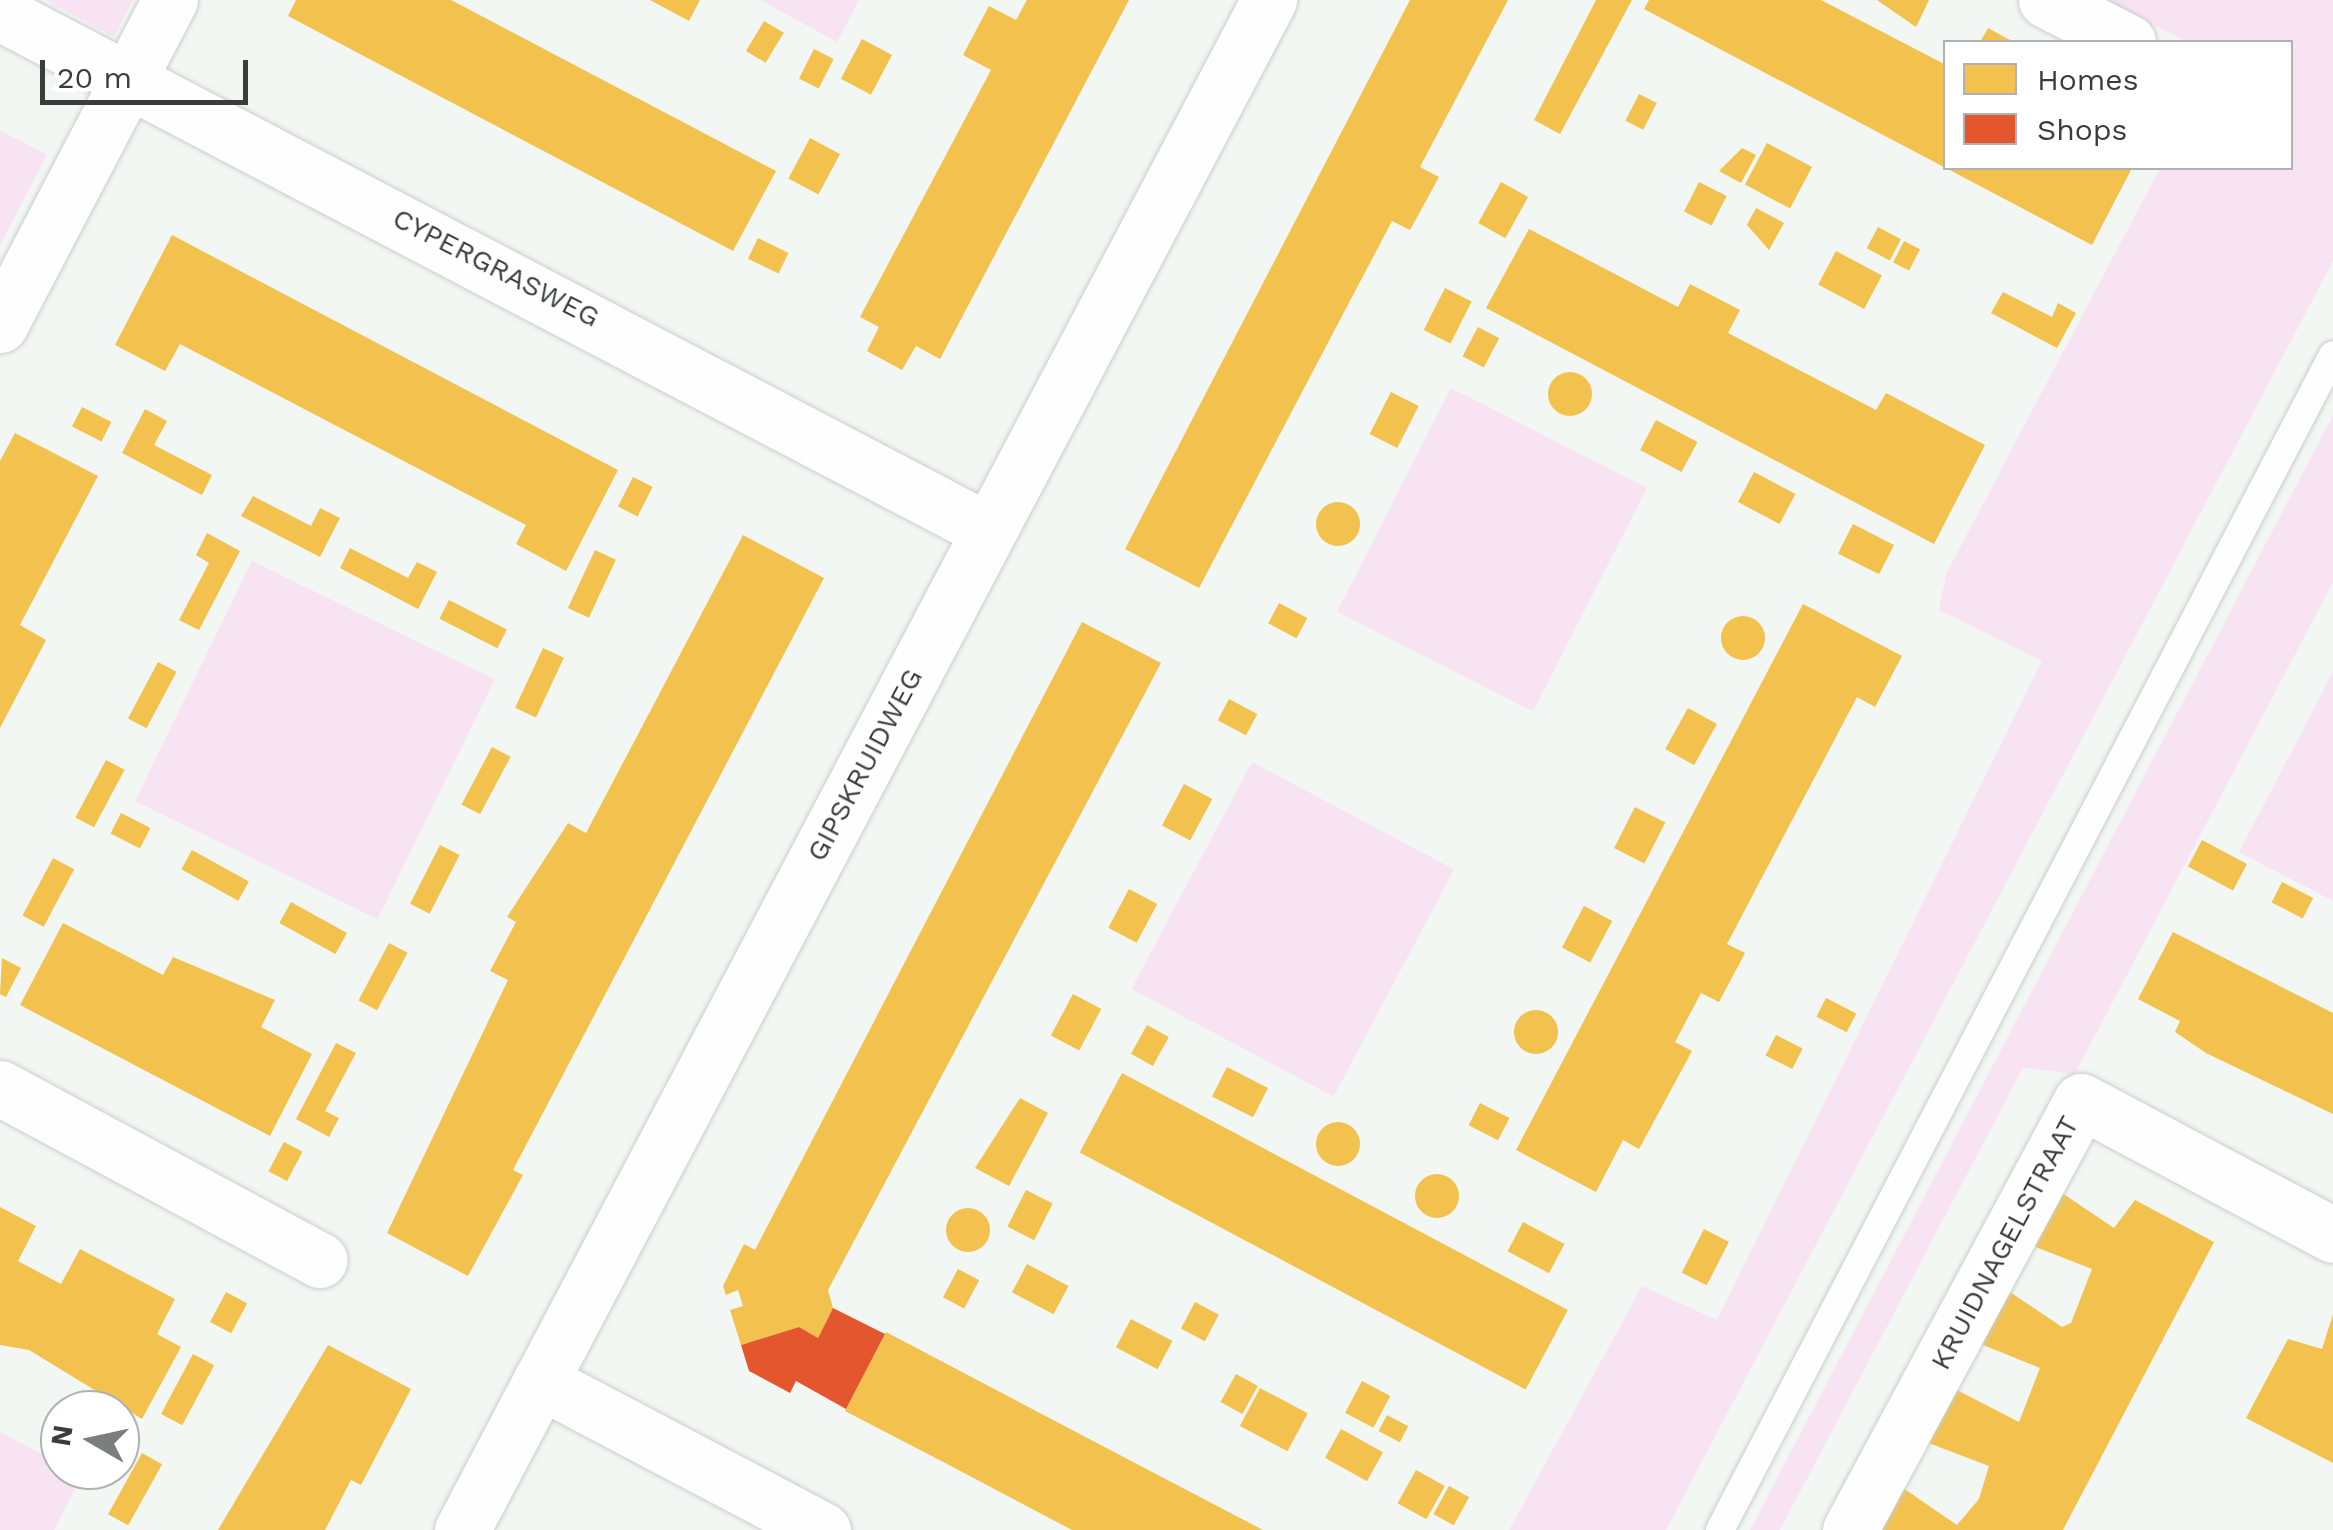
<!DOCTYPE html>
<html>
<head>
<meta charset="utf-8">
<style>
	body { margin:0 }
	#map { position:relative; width:2333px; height:1530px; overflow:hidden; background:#f2f7f4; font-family:"Work Sans",sans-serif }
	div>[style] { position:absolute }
	.green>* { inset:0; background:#f8e3f2; transform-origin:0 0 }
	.homes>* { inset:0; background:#f2c14e; transform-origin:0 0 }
	.round { border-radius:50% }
	.shops>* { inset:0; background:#e4572e }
	.roads { filter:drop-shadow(0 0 2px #cacecc) drop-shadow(0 0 2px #cacecc) }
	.lane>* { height:28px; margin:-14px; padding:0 14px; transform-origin:14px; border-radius:14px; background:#fdfefd }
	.street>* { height:55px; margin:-27.5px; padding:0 27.5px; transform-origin:27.5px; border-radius:27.5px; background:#fdfefd }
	span { translate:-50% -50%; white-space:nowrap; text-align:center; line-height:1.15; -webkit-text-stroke:10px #fff; paint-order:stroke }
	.street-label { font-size:28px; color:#3a3d3b }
	.legend { position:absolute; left:1943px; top:40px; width:350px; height:130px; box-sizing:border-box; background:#fff; border:2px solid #b0b1b1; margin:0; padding:12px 18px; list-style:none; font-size:30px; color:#3a3d3b }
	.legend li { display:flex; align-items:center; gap:20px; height:50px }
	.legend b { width:50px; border:2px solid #b0b1b1 }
	.north { position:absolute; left:40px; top:1390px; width:100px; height:100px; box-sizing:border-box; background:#fff; border:2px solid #b0b1b1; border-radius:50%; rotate:279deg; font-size:28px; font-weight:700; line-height:40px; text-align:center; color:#3a3d3b }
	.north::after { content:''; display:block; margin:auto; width:35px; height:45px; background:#7a7e7c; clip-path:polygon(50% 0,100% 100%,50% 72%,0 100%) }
	.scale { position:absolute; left:40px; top:60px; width:208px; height:45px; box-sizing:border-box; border:5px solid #3a3d3b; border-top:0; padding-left:12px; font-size:30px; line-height:35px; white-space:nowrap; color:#3a3d3b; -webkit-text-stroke:8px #fff; paint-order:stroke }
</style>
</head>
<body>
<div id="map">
	<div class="green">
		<i style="clip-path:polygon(46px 0,133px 0,114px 37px)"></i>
		<i style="clip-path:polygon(760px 0,859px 0,837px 42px)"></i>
		<i style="clip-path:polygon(2105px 0,2333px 0,2333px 261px,1666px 1530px,1509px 1530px,1642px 1286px,1717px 1320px,2042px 661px,1939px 610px,1946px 574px,2160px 168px,2290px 168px,2290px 42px,2188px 42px)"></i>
		<i style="clip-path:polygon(0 130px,47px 155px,0 245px)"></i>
		<i style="left:1451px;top:388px;width:220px;height:251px;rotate:27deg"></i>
		<i style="clip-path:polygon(2333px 415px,2333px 582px,2075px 1074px,2023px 1068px,1780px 1530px,1750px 1530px)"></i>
		<i style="left:252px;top:561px;width:270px;height:267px;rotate:26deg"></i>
		<i style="clip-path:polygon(2333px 672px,2333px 901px,2239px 852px)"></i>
		<i style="left:1252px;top:762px;width:229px;height:257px;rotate:28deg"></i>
		<i style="clip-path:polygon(0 1432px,82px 1475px,54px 1530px,0 1530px)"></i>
	</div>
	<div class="homes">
		<i style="clip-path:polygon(296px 0,451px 0,776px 171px,733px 251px,288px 16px)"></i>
		<i style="clip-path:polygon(650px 0,700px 0,689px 21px)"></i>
		<i style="clip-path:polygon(1027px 0,1129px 0,940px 359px,916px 346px,902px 370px,867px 351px,879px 327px,860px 317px,991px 70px,963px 55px,989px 6px,1016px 20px)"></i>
		<i style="clip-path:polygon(1410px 0,1508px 0,1420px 167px,1439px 177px,1410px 230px,1392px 221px,1199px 588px,1125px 549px)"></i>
		<i style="clip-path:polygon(1596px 0,1632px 0,1560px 134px,1534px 120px)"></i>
		<i style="clip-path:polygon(1649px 0,1821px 0,1946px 65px,1946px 168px,2132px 168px,2092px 245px,1644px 9px)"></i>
		<i style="clip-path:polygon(1877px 0,1929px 0,1916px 27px)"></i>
		<i style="left:764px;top:21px;width:23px;height:35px;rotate:31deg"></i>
		<i style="clip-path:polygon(1988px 28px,2008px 39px,2016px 42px,1980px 42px)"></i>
		<i style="left:862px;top:39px;width:34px;height:45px;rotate:28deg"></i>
		<i style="left:814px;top:49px;width:22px;height:33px;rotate:27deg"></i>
		<i style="left:1639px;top:94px;width:20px;height:30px;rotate:27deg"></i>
		<i style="left:810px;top:138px;width:34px;height:46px;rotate:28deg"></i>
		<i style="left:1767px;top:143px;width:51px;height:47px;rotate:28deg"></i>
		<i style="clip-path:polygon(1742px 148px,1756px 155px,1741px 183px,1719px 171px)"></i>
		<i style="left:1501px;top:182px;width:31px;height:47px;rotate:29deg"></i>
		<i style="left:1699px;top:182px;width:31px;height:33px;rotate:27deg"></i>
		<i style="clip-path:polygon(1756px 208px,1784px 223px,1769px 250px,1747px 225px)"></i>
		<i style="left:1878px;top:227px;width:26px;height:24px;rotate:28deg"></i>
		<i style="clip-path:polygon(1529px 229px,1678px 307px,1690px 284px,1740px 310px,1728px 333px,1876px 410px,1886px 393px,1985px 445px,1934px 544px,1486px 308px)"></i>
		<i style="clip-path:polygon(172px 235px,618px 470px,566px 571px,516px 544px,526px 525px,180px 344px,165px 371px,115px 345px)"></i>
		<i style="left:758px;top:238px;width:34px;height:23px;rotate:26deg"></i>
		<i style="left:1904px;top:241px;width:18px;height:24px;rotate:27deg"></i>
		<i style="left:1836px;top:251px;width:52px;height:38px;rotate:28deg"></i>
		<i style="left:1445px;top:288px;width:30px;height:47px;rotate:27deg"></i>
		<i style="clip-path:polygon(2003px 292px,2052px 317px,2058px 303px,2076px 313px,2057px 348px,1991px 313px)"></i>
		<i style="left:1478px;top:327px;width:24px;height:33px;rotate:28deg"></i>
		<i class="round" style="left:1548px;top:372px;width:44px;height:44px"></i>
		<i style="left:1391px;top:392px;width:31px;height:47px;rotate:27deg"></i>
		<i style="left:82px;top:407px;width:33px;height:22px;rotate:27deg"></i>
		<i style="clip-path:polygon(145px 409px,167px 421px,154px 445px,212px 475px,202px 495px,122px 453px)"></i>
		<i style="left:1656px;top:420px;width:47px;height:34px;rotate:28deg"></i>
		<i style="clip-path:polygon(15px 433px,98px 476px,20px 625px,46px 640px,0 728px,0 461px)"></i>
		<i style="left:1754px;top:472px;width:47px;height:34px;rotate:28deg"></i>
		<i style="left:633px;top:477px;width:22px;height:33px;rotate:27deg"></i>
		<i style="clip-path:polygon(253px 496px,311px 526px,320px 508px,340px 518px,320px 557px,241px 516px)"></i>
		<i class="round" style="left:1316px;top:502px;width:44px;height:44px"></i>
		<i style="left:1853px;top:524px;width:46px;height:33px;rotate:27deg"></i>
		<i style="clip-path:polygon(207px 533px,240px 551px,199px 630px,179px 620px,209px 563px,196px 555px)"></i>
		<i style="clip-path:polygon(743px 535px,824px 578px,513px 1170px,523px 1175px,468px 1276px,387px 1233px,508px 980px,490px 971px,516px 922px,507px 917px,568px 823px,586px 833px)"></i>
		<i style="clip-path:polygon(350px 548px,408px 578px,417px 562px,437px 572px,418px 609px,340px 568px)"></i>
		<i style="left:595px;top:550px;width:23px;height:64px;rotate:25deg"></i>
		<i style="left:449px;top:600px;width:65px;height:21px;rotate:27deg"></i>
		<i style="left:1279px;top:603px;width:32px;height:23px;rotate:28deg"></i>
		<i style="clip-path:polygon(1803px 604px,1902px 656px,1875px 707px,1857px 697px,1727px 944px,1745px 953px,1719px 1002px,1701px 993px,1675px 1042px,1692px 1051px,1639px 1149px,1623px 1140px,1596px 1192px,1516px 1150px)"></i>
		<i class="round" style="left:1721px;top:616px;width:44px;height:44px"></i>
		<i style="clip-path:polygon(1082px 622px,1161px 663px,828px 1290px,833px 1308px,818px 1338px,799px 1327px,741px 1345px,730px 1310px,743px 1306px,738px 1290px,726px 1295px,723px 1286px,744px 1244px,755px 1250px)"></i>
		<i style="left:543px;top:648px;width:23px;height:66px;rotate:25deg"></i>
		<i style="left:158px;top:662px;width:21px;height:64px;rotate:28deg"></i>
		<i style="left:1229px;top:699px;width:32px;height:24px;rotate:28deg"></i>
		<i style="left:1688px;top:708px;width:33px;height:47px;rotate:29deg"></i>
		<i style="left:492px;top:747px;width:21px;height:65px;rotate:28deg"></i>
		<i style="left:106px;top:760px;width:21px;height:65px;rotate:28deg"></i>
		<i style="left:1184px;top:784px;width:32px;height:47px;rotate:28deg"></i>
		<i style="left:1635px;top:807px;width:34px;height:46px;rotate:27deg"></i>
		<i style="left:121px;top:813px;width:33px;height:23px;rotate:27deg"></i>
		<i style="left:2202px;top:840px;width:51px;height:30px;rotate:28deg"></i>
		<i style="left:440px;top:845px;width:22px;height:66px;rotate:27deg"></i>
		<i style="left:192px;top:850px;width:65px;height:22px;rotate:29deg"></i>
		<i style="left:53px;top:858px;width:24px;height:65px;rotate:28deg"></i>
		<i style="left:2282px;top:882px;width:35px;height:23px;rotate:27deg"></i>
		<i style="left:1129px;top:889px;width:32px;height:44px;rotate:28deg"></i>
		<i style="left:291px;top:902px;width:64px;height:24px;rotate:29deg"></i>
		<i style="left:1584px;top:906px;width:32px;height:47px;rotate:28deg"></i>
		<i style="clip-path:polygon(63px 923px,163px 975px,173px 957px,275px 1000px,261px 1027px,312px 1054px,270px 1136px,20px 1005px)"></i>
		<i style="clip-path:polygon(2173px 932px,2333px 1013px,2333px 1114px,2206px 1053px,2175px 1032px,2180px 1021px,2138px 999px)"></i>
		<i style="left:389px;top:943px;width:21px;height:65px;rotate:28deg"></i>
		<i style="clip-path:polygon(2px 958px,21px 968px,6px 997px,0 994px)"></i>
		<i style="left:1073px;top:994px;width:32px;height:47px;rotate:28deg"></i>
		<i style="left:1826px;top:998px;width:34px;height:21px;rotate:27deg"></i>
		<i class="round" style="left:1514px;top:1010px;width:44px;height:44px"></i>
		<i style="left:1147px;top:1025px;width:25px;height:33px;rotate:29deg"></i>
		<i style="left:1776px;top:1035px;width:30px;height:23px;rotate:27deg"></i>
		<i style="clip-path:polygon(336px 1043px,356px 1053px,325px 1111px,339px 1118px,329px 1137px,296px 1119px)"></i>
		<i style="left:1227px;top:1067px;width:46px;height:33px;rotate:27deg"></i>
		<i style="left:1122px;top:1073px;width:505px;height:90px;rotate:28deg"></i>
		<i style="clip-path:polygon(1020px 1098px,1048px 1113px,1009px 1186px,975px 1168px)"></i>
		<i style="left:1480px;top:1103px;width:33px;height:25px;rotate:27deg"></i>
		<i class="round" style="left:1316px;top:1122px;width:44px;height:44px"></i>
		<i style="left:284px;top:1142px;width:21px;height:33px;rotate:28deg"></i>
		<i class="round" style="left:1415px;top:1174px;width:44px;height:44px"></i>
		<i style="left:1026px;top:1190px;width:30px;height:41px;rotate:27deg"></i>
		<i style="clip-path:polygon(2059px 1191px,2114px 1228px,2135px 1200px,2214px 1242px,2063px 1530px,1881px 1530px,1903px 1488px,1957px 1525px,1979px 1499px,1989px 1466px,1926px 1442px,1955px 1389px,2019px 1422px,2040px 1368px,1978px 1343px,2007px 1290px,2062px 1327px,2071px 1323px,2092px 1269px,2031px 1245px)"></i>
		<i style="clip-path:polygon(0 1207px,36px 1226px,18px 1261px,61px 1284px,80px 1249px,175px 1299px,157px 1334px,181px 1347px,142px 1419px,29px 1350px,0 1345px)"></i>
		<i class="round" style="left:946px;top:1208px;width:44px;height:44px"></i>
		<i style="left:1523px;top:1222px;width:47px;height:33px;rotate:28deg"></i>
		<i style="left:1704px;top:1229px;width:28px;height:49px;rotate:27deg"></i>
		<i style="left:1027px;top:1264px;width:47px;height:32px;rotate:28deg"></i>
		<i style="left:958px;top:1269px;width:24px;height:32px;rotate:28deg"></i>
		<i style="left:226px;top:1292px;width:24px;height:34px;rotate:28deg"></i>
		<i style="left:1195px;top:1302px;width:27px;height:30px;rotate:28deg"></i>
		<i style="clip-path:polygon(2333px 1314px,2333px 1463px,2246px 1418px,2288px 1339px,2322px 1349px)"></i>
		<i style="left:1131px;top:1319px;width:47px;height:32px;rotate:28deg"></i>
		<i style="clip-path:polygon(886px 1332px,1095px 1442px,1263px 1530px,1072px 1530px,949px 1465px,845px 1411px)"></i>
		<i style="clip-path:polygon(328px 1345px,411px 1389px,361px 1485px,351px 1480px,325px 1530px,218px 1530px)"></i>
		<i style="left:193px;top:1354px;width:24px;height:68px;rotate:28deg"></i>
		<i style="left:1236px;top:1374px;width:25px;height:32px;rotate:29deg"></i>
		<i style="left:1362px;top:1381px;width:32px;height:36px;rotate:28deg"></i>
		<i style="left:1260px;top:1388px;width:54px;height:43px;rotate:28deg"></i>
		<i style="left:1387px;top:1415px;width:24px;height:18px;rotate:28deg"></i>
		<i style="left:1341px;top:1429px;width:48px;height:33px;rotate:29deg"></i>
		<i style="left:142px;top:1453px;width:23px;height:70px;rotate:29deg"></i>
		<i style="left:1416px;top:1470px;width:33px;height:38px;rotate:29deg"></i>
		<i style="left:1449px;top:1486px;width:23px;height:32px;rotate:29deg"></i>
	</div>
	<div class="shops">
		<i style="clip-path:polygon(833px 1308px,885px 1334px,846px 1409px,796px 1381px,790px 1393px,749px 1371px,741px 1345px,799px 1327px,818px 1338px)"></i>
	</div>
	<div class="roads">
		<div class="lane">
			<i style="left:1720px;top:1530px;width:1325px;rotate:-62.45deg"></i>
		</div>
		<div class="street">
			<i style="left:2046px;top:0;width:92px;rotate:27.1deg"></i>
			<i style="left:0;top:13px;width:1116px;rotate:27.64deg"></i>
			<i style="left:0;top:325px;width:367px;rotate:-62.4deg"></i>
			<i style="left:0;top:1088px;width:363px;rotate:28.3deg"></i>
			<i style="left:540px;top:1381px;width:320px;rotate:27.8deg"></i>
			<i style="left:462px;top:1530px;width:1730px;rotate:-62.19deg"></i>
			<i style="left:1850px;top:1530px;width:487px;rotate:-61.7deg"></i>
			<i style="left:2081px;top:1101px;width:285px;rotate:28deg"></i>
		</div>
	</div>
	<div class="street-label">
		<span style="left:496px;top:268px;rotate:27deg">CYPERGRASWEG</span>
		<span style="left:865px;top:765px;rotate:-62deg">GIPSKRUIDWEG</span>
		<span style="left:2005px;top:1243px;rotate:-62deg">KRUIDNAGELSTRAAT</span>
	</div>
	<ul class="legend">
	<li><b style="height:28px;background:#f2c14e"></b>Homes</li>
	<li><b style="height:28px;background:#e4572e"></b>Shops</li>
	</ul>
	<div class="north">N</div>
	<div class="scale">20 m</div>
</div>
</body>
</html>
